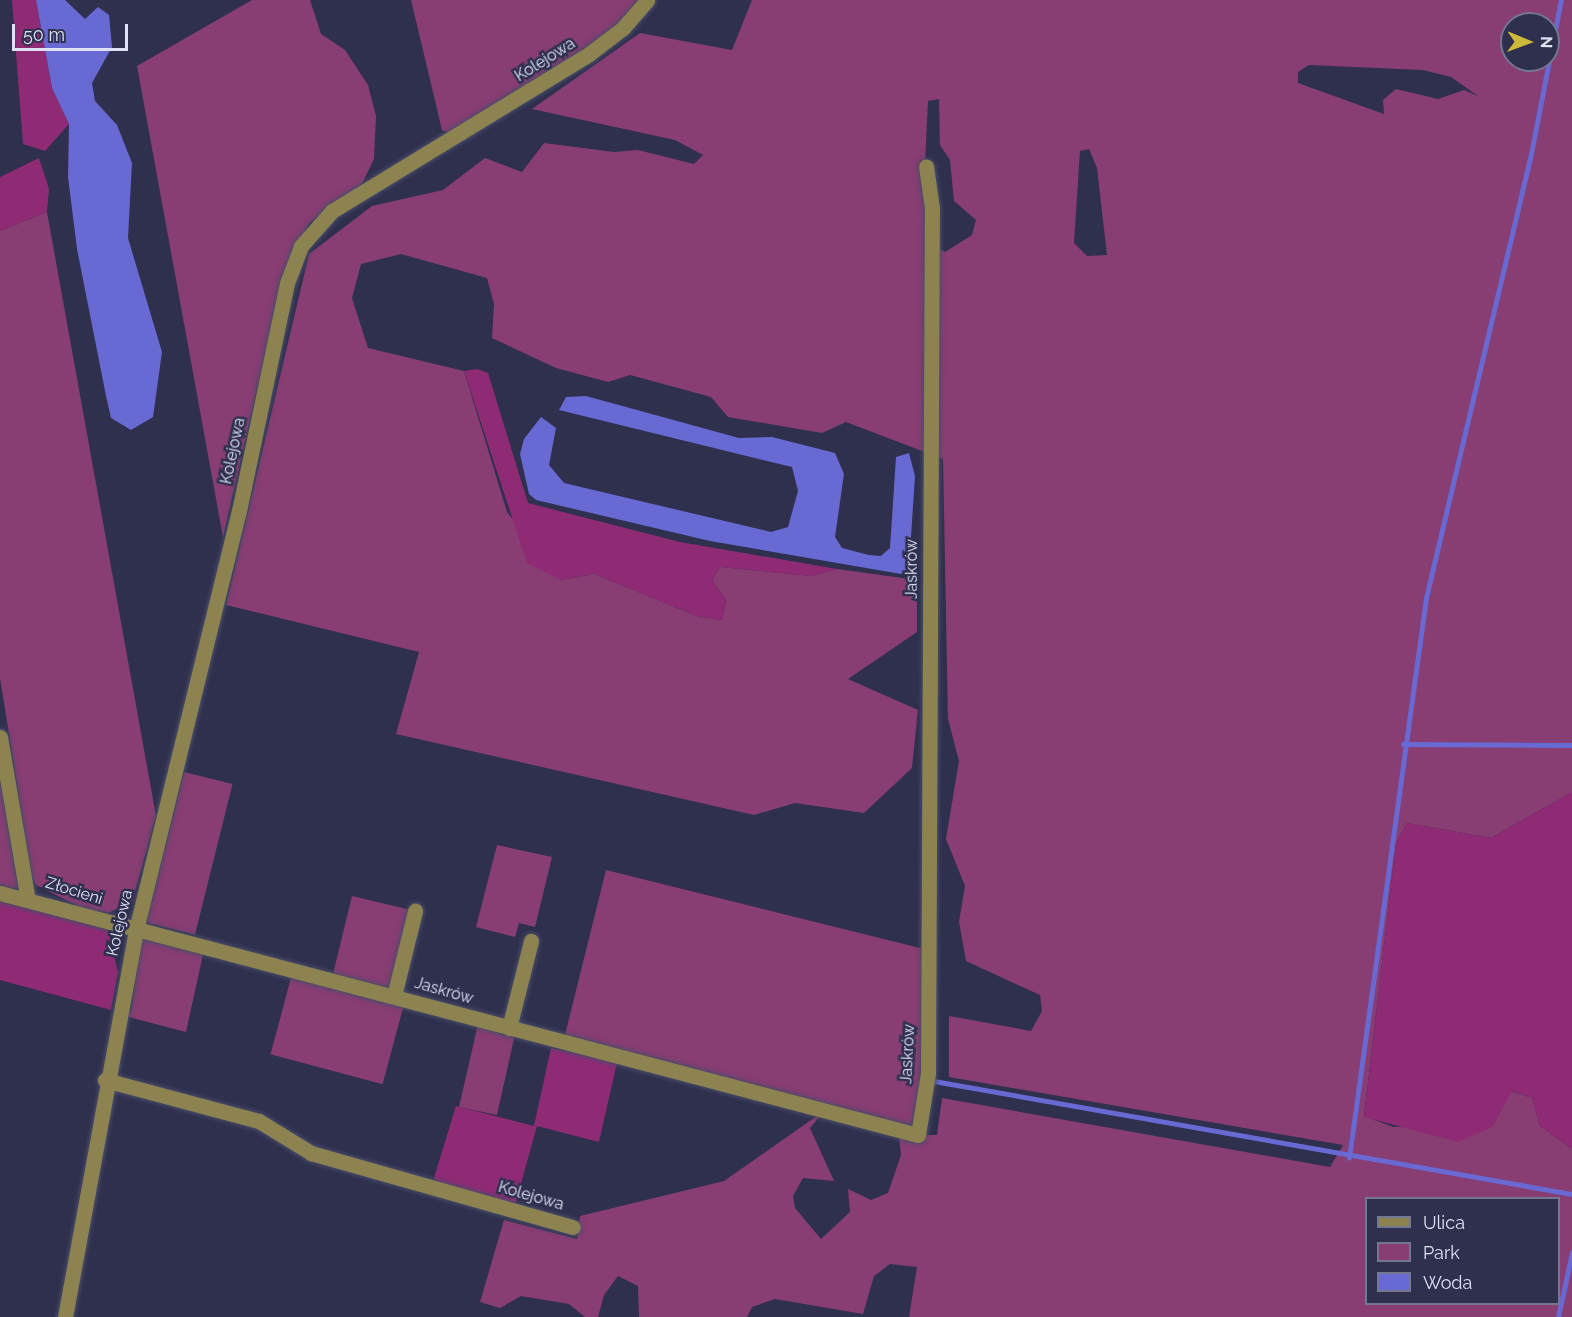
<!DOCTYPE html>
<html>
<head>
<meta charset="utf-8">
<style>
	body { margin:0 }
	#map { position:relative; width:1572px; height:1317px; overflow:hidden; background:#2e304e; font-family:Raleway,sans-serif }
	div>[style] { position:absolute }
	.green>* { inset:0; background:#883d73; transform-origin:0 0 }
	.forest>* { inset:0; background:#8f2b75 }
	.water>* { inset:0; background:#6869d2 }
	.stream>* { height:4.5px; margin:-2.25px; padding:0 2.25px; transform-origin:2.25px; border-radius:2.25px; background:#6869d2 }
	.roads { filter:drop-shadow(0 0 2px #4a4c69) drop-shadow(0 0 2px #4a4c69) }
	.minor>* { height:15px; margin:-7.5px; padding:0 7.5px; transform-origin:7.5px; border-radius:7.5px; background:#8c8350 }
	span { translate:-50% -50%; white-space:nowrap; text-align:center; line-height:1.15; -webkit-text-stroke:5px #2e304e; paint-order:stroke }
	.street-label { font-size:16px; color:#dee1f4 }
	.legend { position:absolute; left:1365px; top:1197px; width:195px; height:108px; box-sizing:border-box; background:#2e304e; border:2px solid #747790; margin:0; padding:8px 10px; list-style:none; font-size:18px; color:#dee1f4 }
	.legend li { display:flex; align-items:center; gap:12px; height:30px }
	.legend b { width:30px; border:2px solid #747790 }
	.north { position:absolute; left:1500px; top:12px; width:60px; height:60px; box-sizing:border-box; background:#2e304e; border:2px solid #747790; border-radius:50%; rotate:91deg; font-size:16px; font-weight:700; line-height:24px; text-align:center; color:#dee1f4 }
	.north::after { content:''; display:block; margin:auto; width:21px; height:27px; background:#ceb938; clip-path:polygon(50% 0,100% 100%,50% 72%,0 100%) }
	.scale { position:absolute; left:12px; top:24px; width:116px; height:27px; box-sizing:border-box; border:3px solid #dee1f4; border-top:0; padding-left:8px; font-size:18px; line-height:21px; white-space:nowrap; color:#dee1f4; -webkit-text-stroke:4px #2e304e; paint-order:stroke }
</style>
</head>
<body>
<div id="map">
	<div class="green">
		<i style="clip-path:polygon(252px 0,310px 0,321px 34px,345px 50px,368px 85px,376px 116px,374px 159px,360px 188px,309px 223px,296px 246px,282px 280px,223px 537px,137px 66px)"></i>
		<i style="clip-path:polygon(411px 0,646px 0,594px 48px,451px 134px,442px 130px)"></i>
		<i style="clip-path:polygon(evenodd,752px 0,1572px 0,1572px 792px,1491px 838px,1407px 823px,1396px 843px,1364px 1116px,1393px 1127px,1492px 1127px,1511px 1091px,1532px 1098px,1540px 1126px,1572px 1149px,1572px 1317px,909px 1317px,917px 1267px,890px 1264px,874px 1276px,863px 1314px,775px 1299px,752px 1307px,747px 1317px,639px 1317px,638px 1286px,618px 1276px,604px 1295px,598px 1317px,585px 1317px,569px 1304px,521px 1296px,500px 1308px,480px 1302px,504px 1220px,577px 1239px,580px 1216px,724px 1181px,824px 1111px,564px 1039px,606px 870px,928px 950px,927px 1135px,937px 1135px,942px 1098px,1330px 1167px,1343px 1145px,949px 1077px,949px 1016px,1031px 1031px,1042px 1011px,1040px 995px,966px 961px,959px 922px,965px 886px,946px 839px,959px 761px,948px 719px,943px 459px,846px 422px,822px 433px,728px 417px,711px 397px,630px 375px,608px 382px,556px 368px,492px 338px,494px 304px,487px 278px,401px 254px,361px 264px,352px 298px,368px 348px,464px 371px,507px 512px,561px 580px,594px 574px,697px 616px,722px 620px,726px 600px,712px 580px,720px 567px,811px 576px,837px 569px,917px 580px,917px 632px,848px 679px,918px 710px,912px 768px,864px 813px,795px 803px,754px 815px,396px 734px,419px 652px,226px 605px,309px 254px,372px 206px,443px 190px,485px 158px,522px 172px,544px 143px,614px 152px,638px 150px,694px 164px,703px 155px,675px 140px,532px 109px,640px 33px,732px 50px,752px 0,1512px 24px,1548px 24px,1548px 60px,1512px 60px,1512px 24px,752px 0,1309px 65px,1423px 70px,1451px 77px,1478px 96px,1464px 90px,1438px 99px,1396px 89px,1383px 100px,1384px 114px,1298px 83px,1298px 72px,1309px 65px,752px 0,939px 99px,940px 145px,950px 160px,954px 201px,976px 220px,972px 235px,945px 252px,930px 244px,924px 185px,928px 101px,939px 99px,752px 0,1089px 149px,1097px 168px,1107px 255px,1087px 256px,1074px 243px,1080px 151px,1089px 149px,752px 0,824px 1111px,898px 1128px,901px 1155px,888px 1193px,871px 1200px,848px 1189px,850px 1212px,821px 1239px,795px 1208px,793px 1196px,803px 1178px,834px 1181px,810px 1128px,824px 1111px,752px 0,1366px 1198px,1558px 1198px,1558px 1304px,1366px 1304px,1366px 1198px)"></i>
		<i style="clip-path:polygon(47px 212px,156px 816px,132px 902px,108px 913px,80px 907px,36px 885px,32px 877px,0 678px,0 231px)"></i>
		<i style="left:184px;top:772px;width:50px;height:155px;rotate:14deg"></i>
		<i style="clip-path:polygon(0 782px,18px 888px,0 887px)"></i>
		<i style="clip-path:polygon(497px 845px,552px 857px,535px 927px,519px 923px,515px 937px,476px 927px)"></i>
		<i style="clip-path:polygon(352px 896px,411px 910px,391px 985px,385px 988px,333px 974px)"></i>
		<i style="clip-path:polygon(147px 936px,204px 950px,186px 1032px,125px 1016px,131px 1012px,141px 940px)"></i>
		<i style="left:292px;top:974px;width:116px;height:83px;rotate:15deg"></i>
		<i style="clip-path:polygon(478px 1024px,502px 1035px,515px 1034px,497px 1115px,459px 1107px)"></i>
	</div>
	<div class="forest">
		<i style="clip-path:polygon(12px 0,36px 0,52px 88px,69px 124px,45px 151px,23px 144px)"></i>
		<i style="clip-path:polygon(39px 158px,49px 189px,47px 212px,0 231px,0 177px)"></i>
		<i style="clip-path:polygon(477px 369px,488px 373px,528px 503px,680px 542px,837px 569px,811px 576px,720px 567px,712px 580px,726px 600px,722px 620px,697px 616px,594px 574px,561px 580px,527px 563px,464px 371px)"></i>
		<i style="clip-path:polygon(1572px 792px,1572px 1149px,1540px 1126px,1532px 1098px,1512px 1091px,1492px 1127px,1458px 1142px,1364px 1117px,1396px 843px,1407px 823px,1491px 838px)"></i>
		<i style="clip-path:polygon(0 900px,108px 930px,118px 972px,111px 1010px,0 980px)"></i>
		<i style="clip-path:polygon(551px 1048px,617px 1063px,599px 1142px,537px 1126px,515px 1205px,433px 1181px,456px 1106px,534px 1126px)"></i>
	</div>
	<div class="water">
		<i style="clip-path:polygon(36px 0,65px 0,85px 19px,98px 7px,109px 15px,112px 47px,92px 83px,95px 101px,117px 125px,132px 163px,128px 238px,162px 352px,153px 417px,131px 430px,111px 418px,106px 396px,77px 249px,68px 177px,69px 124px,52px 88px)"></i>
		<i style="clip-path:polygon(586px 396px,739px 438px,772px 437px,835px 453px,844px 474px,835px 537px,842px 548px,869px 555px,881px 556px,890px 548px,896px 457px,909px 453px,915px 476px,909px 567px,901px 574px,710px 541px,536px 500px,529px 494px,520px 454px,524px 439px,541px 417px,556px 428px,549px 465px,564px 483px,771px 532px,788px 527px,798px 491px,792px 467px,559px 410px,566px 397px)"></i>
	</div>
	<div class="stream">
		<i style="left:1403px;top:744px;width:169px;rotate:0.3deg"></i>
		<i style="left:934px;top:1081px;width:648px;rotate:10.04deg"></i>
		<i style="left:1349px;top:1158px;width:565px;rotate:-82.17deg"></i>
		<i style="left:1426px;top:598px;width:451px;rotate:-76.7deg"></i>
		<i style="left:1530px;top:159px;width:162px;rotate:-79deg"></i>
		<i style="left:1558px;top:1317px;width:66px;rotate:-77.8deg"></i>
	</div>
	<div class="roads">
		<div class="minor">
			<i style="left:0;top:737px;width:160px;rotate:80.3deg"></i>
			<i style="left:0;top:893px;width:949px;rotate:14.77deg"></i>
			<i style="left:918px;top:1135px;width:63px;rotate:-80.8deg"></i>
			<i style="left:928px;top:1073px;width:865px;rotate:-89.74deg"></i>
			<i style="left:932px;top:208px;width:42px;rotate:-98.1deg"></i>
			<i style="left:394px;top:996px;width:88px;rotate:-76.1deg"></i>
			<i style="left:509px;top:1028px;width:90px;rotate:-75.8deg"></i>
			<i style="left:105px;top:1080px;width:159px;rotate:14.9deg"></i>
			<i style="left:259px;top:1121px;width:61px;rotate:31.6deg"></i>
			<i style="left:311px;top:1153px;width:272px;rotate:15.8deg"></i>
			<i style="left:65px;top:1317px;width:398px;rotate:-79.6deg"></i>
			<i style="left:137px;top:926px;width:427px;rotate:-76.2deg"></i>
			<i style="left:239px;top:511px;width:233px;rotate:-78.1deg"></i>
			<i style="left:287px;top:283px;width:40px;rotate:-69deg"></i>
			<i style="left:301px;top:246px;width:47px;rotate:-48.5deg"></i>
			<i style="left:332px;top:211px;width:301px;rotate:-31.4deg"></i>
			<i style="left:589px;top:54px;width:43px;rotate:-37.4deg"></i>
			<i style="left:623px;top:28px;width:37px;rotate:-49deg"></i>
		</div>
	</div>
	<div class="street-label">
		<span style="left:545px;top:60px;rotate:-32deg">Kolejowa</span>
		<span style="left:233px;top:451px;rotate:-78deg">Kolejowa</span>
		<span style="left:912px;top:569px;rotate:-90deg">Jaskrów</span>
		<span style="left:74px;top:891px;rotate:17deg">Złocieni</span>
		<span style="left:120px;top:923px;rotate:-77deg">Kolejowa</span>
		<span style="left:444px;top:991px;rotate:16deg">Jaskrów</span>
		<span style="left:908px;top:1054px;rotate:-87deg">Jaskrów</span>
		<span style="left:531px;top:1196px;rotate:16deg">Kolejowa</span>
	</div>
	<ul class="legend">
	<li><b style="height:8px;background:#8c8350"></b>Ulica</li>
	<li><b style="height:16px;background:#883d73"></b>Park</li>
	<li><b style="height:16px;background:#6869d2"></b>Woda</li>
	</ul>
	<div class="north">N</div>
	<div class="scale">50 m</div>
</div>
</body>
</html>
